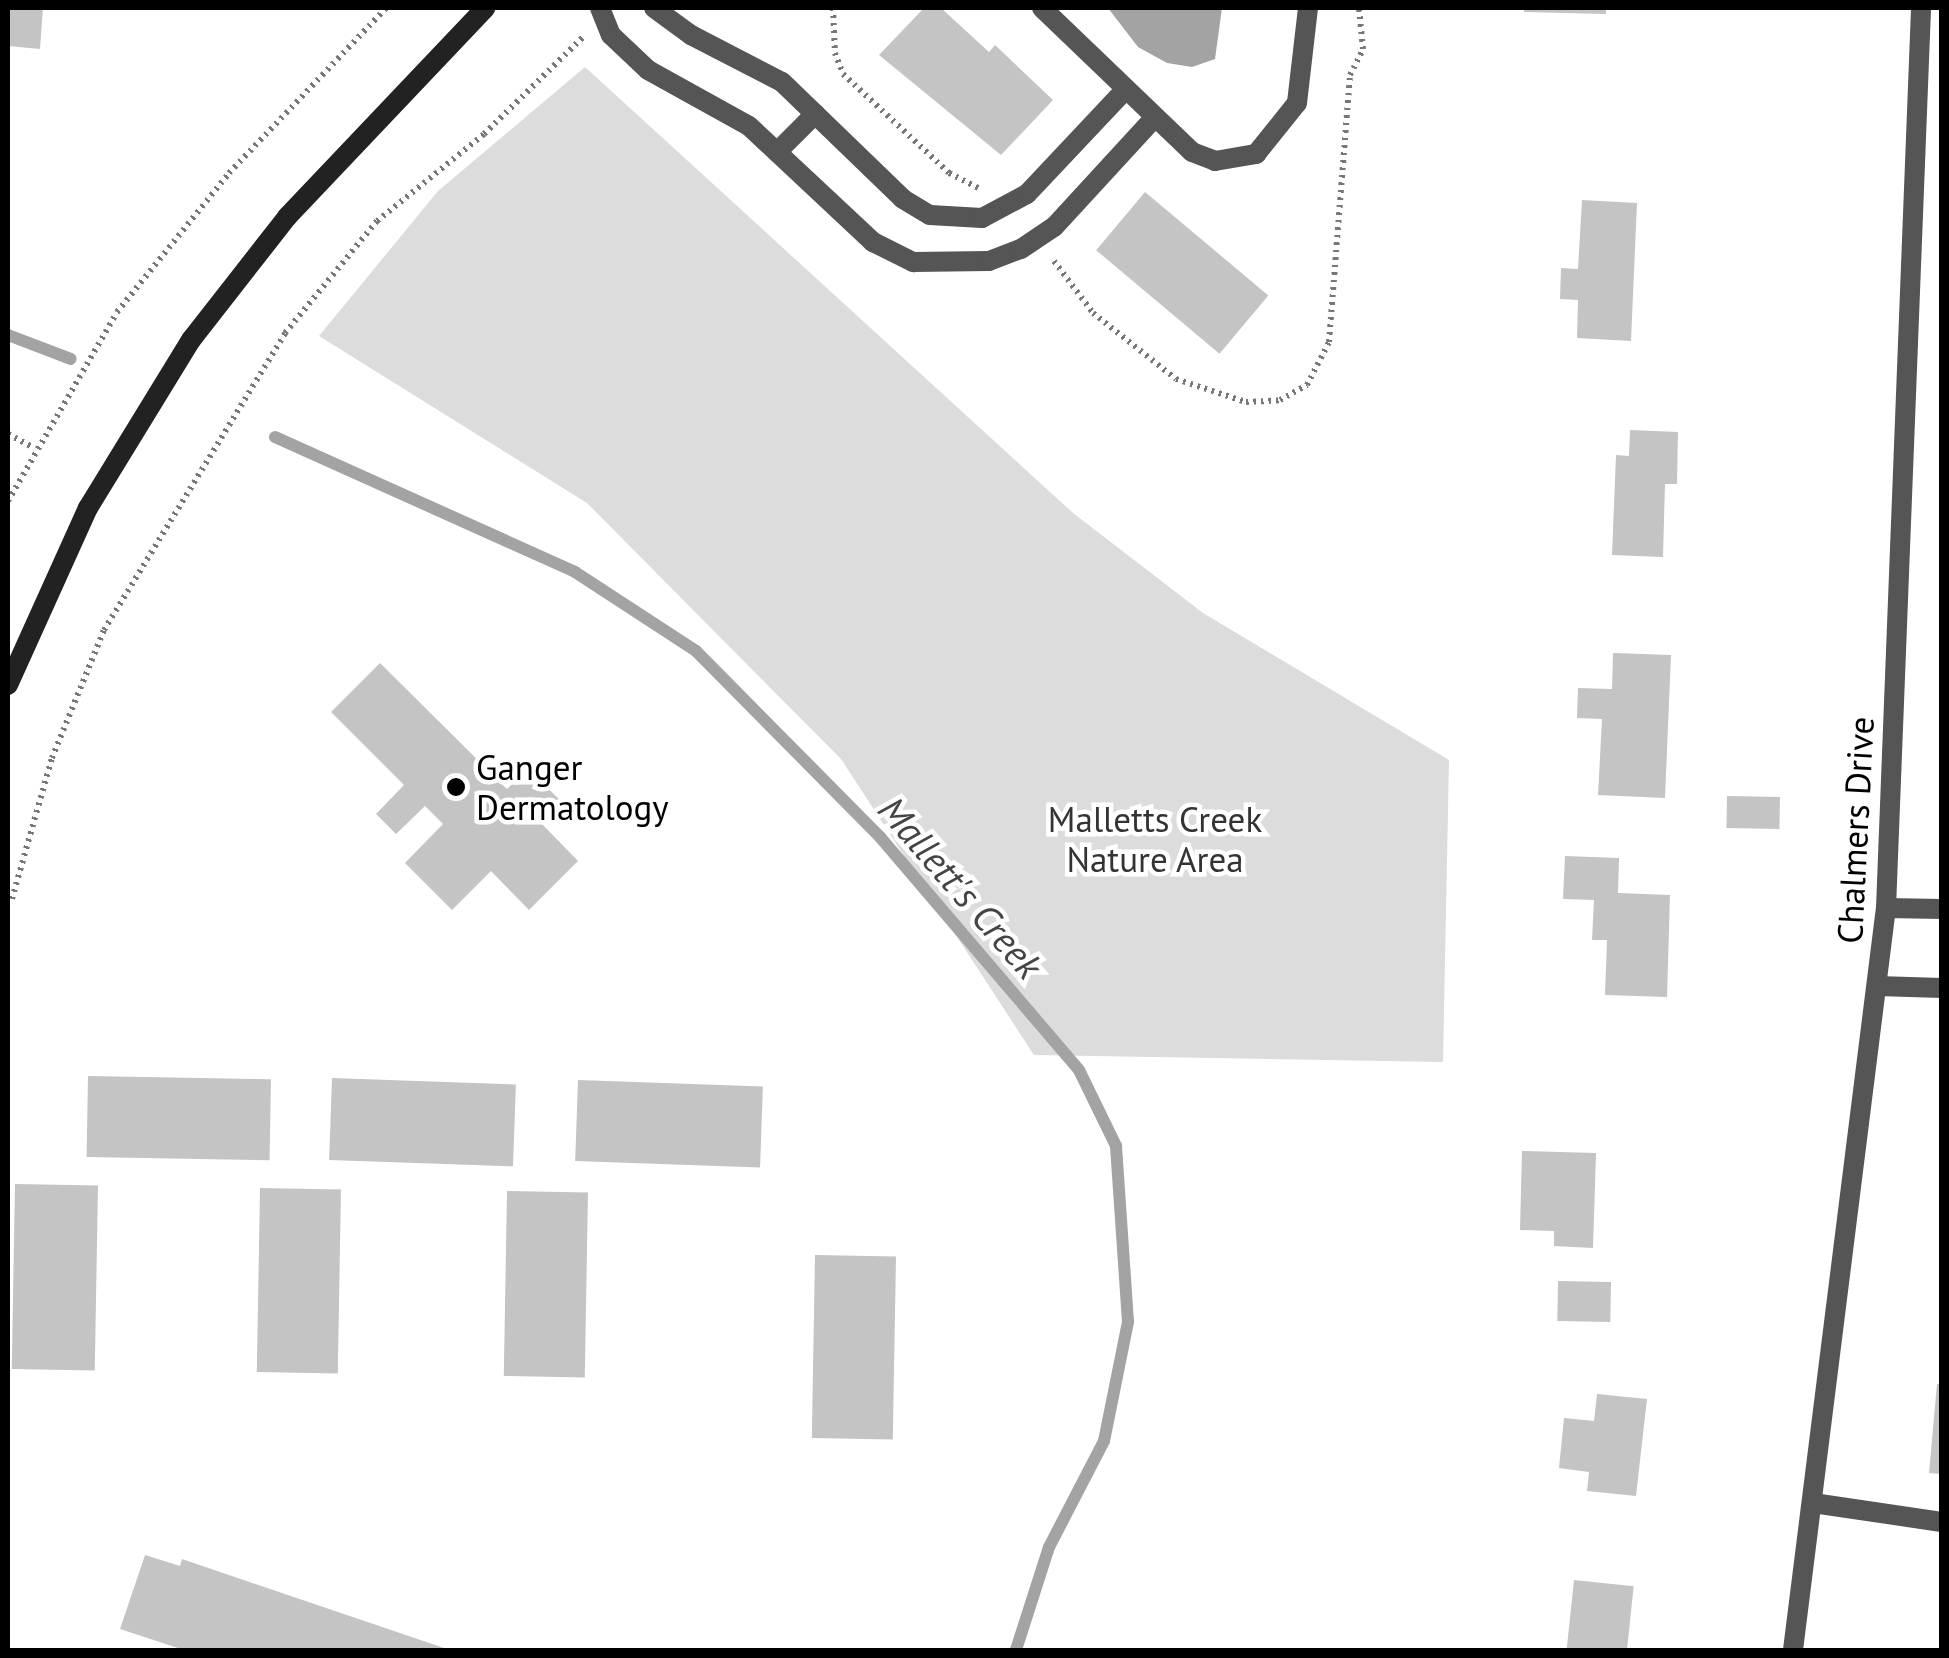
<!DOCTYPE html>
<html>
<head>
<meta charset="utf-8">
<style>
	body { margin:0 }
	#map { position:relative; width:1949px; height:1658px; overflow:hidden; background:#fff; font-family:"PT Sans",sans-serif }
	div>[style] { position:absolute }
	.green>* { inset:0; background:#dcdcdc }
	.water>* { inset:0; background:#a3a3a3 }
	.stream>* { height:12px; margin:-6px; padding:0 6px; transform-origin:6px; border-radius:6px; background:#a3a3a3 }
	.building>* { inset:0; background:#c4c4c4; transform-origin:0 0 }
	.path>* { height:6px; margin-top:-3px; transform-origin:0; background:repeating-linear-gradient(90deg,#777 0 2.5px,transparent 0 7.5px) }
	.lane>* { height:20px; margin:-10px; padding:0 10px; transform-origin:10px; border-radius:10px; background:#555 }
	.street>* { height:20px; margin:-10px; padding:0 10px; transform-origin:10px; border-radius:10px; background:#555 }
	.secondary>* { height:20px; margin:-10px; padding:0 10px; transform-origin:10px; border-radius:10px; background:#222 }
	.dots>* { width:28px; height:28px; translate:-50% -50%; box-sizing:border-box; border:5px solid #fff; border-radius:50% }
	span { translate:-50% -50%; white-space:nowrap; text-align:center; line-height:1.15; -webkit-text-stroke:9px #fff; paint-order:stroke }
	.poi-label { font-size:35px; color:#000 }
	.left { translate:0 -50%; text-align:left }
	.park-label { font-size:35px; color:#333 }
	.street-label { font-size:35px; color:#000 }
	.water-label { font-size:38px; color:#444; font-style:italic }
	.frame { position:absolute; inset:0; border:10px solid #000; pointer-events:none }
</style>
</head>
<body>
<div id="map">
	<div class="green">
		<i style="clip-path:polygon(585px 67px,1073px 513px,1203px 613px,1449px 760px,1443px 1062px,1034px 1055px,841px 759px,587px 503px,319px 336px,438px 191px)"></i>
	</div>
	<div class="water">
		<i style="clip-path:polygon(1108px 8px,1222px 8px,1215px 59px,1192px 67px,1167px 63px,1138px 47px)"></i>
	</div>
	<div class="stream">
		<i style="left:8px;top:335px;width:67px;rotate:20.9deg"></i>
		<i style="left:275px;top:437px;width:329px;rotate:24.2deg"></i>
		<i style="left:575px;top:572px;width:145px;rotate:33.1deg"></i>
		<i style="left:696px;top:651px;width:262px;rotate:45.3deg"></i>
		<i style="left:880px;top:837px;width:306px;rotate:49.5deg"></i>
		<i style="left:1079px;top:1070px;width:85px;rotate:64deg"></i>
		<i style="left:1116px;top:1146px;width:176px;rotate:86.1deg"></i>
		<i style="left:1128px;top:1322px;width:121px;rotate:101.4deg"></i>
		<i style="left:1104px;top:1441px;width:119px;rotate:117.4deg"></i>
		<i style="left:1049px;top:1547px;width:108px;rotate:107.8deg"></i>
	</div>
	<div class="building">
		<i style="clip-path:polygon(8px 8px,43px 8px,40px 49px,8px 46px)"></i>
		<i style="clip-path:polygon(924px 8px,941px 8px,989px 52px,995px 45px,1053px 100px,1001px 155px,879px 55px)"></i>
		<i style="clip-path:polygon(1524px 8px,1606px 8px,1606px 14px,1524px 12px)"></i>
		<i style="left:1145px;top:192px;width:161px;height:76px;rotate:40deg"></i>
		<i style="clip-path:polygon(1582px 200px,1637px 203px,1631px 341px,1577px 338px,1578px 300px,1560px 299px,1561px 268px,1578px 269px)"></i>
		<i style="clip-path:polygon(1630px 430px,1678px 432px,1677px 484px,1665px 484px,1663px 557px,1612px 555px,1616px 455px,1629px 456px)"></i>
		<i style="clip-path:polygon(1613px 653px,1671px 655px,1665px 798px,1598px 795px,1602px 719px,1577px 718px,1578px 688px,1612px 689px)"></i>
		<i style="clip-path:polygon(380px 663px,507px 789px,528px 769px,561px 801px,540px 822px,578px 861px,529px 910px,491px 871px,452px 910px,405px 863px,443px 824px,425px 806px,396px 834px,376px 814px,404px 785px,331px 712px)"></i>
		<i style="left:1727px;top:796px;width:53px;height:32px;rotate:1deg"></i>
		<i style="clip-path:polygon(1565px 856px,1619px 858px,1618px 893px,1670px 895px,1667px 997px,1605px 995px,1607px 940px,1592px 940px,1594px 900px,1563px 899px)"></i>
		<i style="left:88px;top:1076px;width:183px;height:81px;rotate:1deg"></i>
		<i style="left:332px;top:1078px;width:184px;height:82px;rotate:2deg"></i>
		<i style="left:578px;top:1080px;width:185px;height:81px;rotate:2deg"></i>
		<i style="clip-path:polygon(1522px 1151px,1596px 1153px,1593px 1248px,1554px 1246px,1554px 1231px,1520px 1230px)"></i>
		<i style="left:15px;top:1184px;width:83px;height:185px;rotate:1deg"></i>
		<i style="left:260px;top:1188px;width:81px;height:184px;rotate:1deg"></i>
		<i style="left:507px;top:1191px;width:81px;height:185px;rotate:1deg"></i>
		<i style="left:815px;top:1255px;width:81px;height:183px;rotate:1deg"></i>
		<i style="left:1558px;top:1281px;width:53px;height:40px;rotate:1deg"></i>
		<i style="clip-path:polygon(1937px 1384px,1942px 1384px,1942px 1474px,1929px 1473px)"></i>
		<i style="clip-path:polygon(1597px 1394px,1647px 1399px,1636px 1496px,1587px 1491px,1589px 1472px,1559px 1468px,1564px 1418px,1594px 1421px)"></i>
		<i style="clip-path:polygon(145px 1555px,180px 1566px,182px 1559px,450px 1650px,184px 1650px,120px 1629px)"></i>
		<i style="left:1574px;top:1580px;width:60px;height:70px;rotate:6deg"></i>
	</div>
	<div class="path">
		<i style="left:833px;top:8px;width:45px;rotate:87.5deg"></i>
		<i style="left:835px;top:53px;width:22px;rotate:69deg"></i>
		<i style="left:843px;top:74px;width:145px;rotate:43deg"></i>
		<i style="left:949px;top:173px;width:36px;rotate:27deg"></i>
		<i style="left:1054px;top:261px;width:65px;rotate:53.1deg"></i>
		<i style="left:1093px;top:313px;width:106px;rotate:38.5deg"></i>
		<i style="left:1176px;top:379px;width:74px;rotate:18.2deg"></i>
		<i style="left:1246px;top:402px;width:34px;rotate:-3deg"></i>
		<i style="left:1280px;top:400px;width:31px;rotate:-29deg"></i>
		<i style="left:1307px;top:385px;width:48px;rotate:-62.9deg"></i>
		<i style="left:1329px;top:342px;width:268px;rotate:-85.5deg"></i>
		<i style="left:1350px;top:75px;width:29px;rotate:-63deg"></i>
		<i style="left:1363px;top:49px;width:41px;rotate:-95.6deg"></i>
		<i style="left:8px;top:434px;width:30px;rotate:28deg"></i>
		<i style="left:8px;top:501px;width:218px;rotate:-60deg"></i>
		<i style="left:117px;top:312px;width:179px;rotate:-51.1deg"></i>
		<i style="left:229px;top:173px;width:228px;rotate:-46.4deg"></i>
		<i style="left:12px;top:899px;width:147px;rotate:-74.2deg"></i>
		<i style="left:52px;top:758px;width:138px;rotate:-67.9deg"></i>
		<i style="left:104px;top:630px;width:348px;rotate:-58.6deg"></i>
		<i style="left:285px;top:333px;width:145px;rotate:-50.6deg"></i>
		<i style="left:377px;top:221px;width:138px;rotate:-39.1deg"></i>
		<i style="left:484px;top:134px;width:139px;rotate:-44.4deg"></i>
	</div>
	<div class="lane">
		<i style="left:1813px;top:1503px;width:130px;rotate:8.4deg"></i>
	</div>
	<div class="street">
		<i style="left:600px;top:8px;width:29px;rotate:68deg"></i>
		<i style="left:611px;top:35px;width:51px;rotate:43.4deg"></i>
		<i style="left:648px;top:70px;width:115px;rotate:29deg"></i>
		<i style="left:749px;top:126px;width:170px;rotate:43.1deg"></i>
		<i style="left:873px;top:242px;width:45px;rotate:26.6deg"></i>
		<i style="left:913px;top:262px;width:76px;rotate:-0.8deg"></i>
		<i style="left:989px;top:261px;width:34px;rotate:-21deg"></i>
		<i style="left:1021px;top:249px;width:40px;rotate:-34deg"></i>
		<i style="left:1054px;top:227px;width:149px;rotate:-47.4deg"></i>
		<i style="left:654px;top:8px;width:46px;rotate:36.1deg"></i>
		<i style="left:691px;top:35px;width:102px;rotate:27.3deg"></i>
		<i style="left:782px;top:82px;width:168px;rotate:44deg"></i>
		<i style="left:903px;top:199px;width:31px;rotate:31deg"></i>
		<i style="left:930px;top:215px;width:52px;rotate:3.3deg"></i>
		<i style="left:982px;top:218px;width:51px;rotate:-28.1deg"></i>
		<i style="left:1027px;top:194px;width:143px;rotate:-46.7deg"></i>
		<i style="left:1042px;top:8px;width:208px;rotate:43.8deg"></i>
		<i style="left:1192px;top:152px;width:25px;rotate:21deg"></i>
		<i style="left:1215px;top:161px;width:42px;rotate:-9.7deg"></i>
		<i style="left:1256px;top:154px;width:65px;rotate:-51.2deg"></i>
		<i style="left:1297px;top:103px;width:96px;rotate:-83.4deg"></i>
		<i style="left:777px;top:152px;width:54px;rotate:-45deg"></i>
		<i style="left:1886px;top:908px;width:56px;rotate:1deg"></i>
		<i style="left:1877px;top:986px;width:65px;rotate:1.8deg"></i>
		<i style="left:1793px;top:1650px;width:748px;rotate:-82.86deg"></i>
		<i style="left:1886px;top:908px;width:901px;rotate:-87.77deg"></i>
	</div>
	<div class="secondary">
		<i style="left:8px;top:685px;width:194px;rotate:-65.7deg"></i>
		<i style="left:88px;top:508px;width:197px;rotate:-58.5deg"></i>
		<i style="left:191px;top:340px;width:156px;rotate:-52deg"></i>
		<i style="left:287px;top:217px;width:288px;rotate:-46.5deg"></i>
	</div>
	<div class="dots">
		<i style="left:456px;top:787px;background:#000"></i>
	</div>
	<div class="poi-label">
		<span class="left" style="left:476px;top:787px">Ganger<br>Dermatology</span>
	</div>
	<div class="park-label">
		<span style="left:1155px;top:839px">Malletts Creek<br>Nature Area</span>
	</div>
	<div class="street-label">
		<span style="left:1855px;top:830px;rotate:-87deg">Chalmers Drive</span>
	</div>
	<div class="water-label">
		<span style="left:961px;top:887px;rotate:49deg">Mallett's Creek</span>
	</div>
	<div class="frame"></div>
</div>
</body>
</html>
